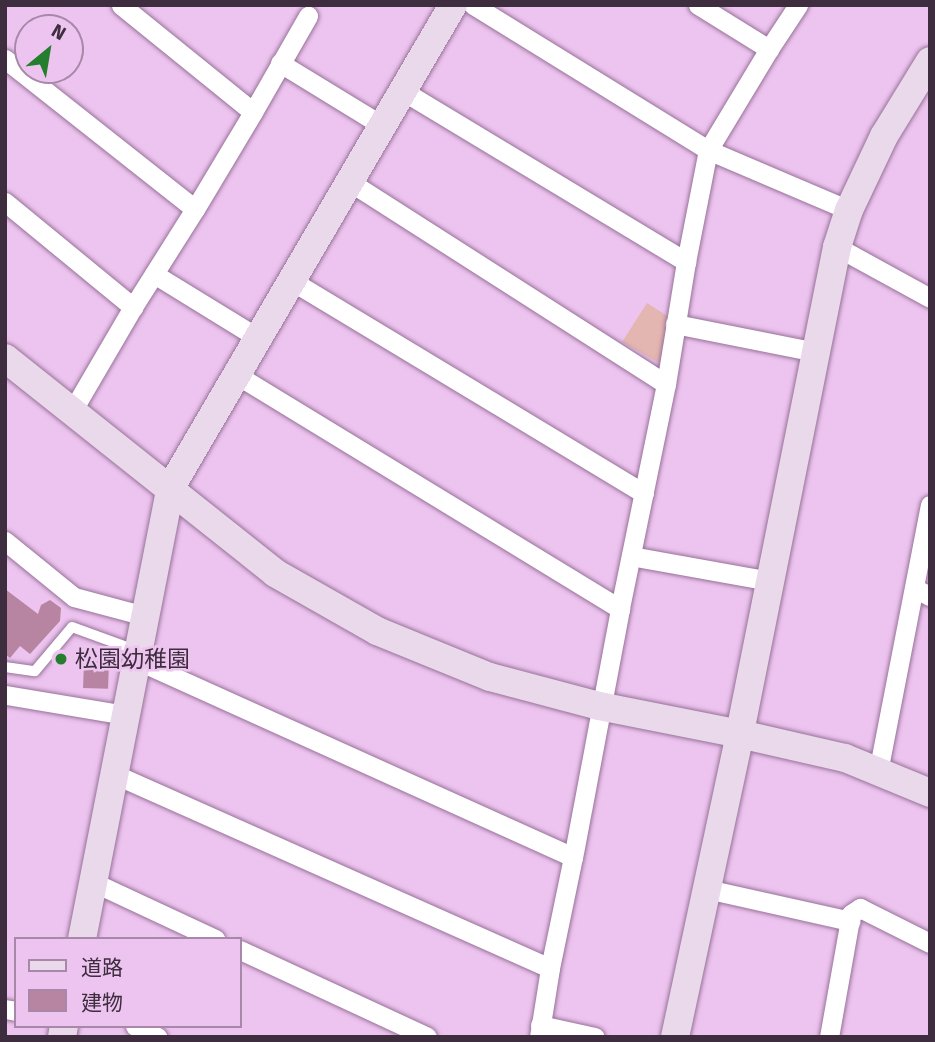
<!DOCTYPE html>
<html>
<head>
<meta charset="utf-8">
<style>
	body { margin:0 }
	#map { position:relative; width:935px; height:1042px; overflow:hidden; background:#edc4ef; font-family:"Fira Sans","Noto Sans JP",sans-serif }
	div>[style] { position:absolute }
	.green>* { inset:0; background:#e4b6b1 }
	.building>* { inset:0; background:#b784a1; transform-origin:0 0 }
	.roads { filter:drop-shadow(0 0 2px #97729a) drop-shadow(0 0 2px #97729a) }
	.lane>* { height:10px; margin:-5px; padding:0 5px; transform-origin:5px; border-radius:5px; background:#fff }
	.street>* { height:19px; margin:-9.5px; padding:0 9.5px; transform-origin:9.5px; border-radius:9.5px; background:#fff }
	.secondary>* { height:28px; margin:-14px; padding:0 14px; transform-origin:14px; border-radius:14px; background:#e9d9ea }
	.dots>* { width:19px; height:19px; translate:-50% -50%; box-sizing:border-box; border:4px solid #edc4ef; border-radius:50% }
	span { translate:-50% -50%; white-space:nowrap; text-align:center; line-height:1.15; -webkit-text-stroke:5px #edc4ef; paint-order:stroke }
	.poi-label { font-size:23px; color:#3d2d3e }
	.left { translate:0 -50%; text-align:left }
	.frame { position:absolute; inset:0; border:7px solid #3d2d3e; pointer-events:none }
	.legend { position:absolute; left:14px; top:937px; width:228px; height:91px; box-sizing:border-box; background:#edc4ef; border:2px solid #a788a8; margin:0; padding:9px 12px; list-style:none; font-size:21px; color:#3d2d3e }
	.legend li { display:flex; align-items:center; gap:14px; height:35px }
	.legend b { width:35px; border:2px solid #a788a8 }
	.north { position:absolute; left:14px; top:14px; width:70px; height:70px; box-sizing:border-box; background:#edc4ef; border:2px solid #a788a8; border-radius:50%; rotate:30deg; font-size:19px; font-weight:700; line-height:28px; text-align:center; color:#3d2d3e }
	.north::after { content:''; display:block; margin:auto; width:24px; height:32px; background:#257e2d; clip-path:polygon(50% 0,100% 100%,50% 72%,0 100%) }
</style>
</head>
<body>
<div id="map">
	<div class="green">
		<i style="clip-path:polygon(647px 303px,669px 317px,661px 364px,622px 342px)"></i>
	</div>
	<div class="building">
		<i style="clip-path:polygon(5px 589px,38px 614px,41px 605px,50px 600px,61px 608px,60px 621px,30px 654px,20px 646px,10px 658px,5px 654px)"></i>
		<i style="left:84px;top:661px;width:25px;height:27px;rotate:2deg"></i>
	</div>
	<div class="roads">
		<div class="lane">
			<i style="left:5px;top:667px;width:30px;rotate:8deg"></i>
			<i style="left:35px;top:671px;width:57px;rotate:-49.9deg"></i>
			<i style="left:72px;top:627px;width:70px;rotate:20deg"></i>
		</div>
		<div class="street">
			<i style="left:698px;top:5px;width:84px;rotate:31.8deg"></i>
			<i style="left:769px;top:49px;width:53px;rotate:-56.6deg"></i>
			<i style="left:769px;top:49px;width:118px;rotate:121.1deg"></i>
			<i style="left:708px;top:150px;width:153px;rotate:23.1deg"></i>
			<i style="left:5px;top:59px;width:242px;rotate:38.3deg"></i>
			<i style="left:195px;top:209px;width:113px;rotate:-59.1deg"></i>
			<i style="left:253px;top:112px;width:170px;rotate:-141deg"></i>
			<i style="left:280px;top:63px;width:121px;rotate:31.5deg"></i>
			<i style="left:403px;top:91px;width:331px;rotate:31.1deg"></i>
			<i style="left:686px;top:262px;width:114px;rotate:-78.9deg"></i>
			<i style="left:708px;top:150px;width:276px;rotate:-148.3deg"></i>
			<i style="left:253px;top:112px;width:111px;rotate:-60.2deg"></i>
			<i style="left:350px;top:182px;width:375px;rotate:32.6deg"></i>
			<i style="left:666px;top:384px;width:230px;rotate:101.6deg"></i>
			<i style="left:5px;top:202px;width:166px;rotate:39.4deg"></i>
			<i style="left:133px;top:307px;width:123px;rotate:120.3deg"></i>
			<i style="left:837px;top:247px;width:106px;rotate:28.7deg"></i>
			<i style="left:154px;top:274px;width:122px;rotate:31.6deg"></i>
			<i style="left:292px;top:281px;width:411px;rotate:31.1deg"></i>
			<i style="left:133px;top:307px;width:116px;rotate:-57.7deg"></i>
			<i style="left:675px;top:324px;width:144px;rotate:11.2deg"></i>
			<i style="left:237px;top:375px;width:449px;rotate:31.4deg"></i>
			<i style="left:620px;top:609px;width:252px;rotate:100.7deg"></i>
			<i style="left:666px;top:384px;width:124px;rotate:-80.7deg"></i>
			<i style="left:5px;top:541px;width:89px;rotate:39.1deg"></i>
			<i style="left:74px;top:597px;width:73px;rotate:15deg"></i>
			<i style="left:631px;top:556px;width:141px;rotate:10.2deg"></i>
			<i style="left:914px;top:588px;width:18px;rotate:27deg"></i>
			<i style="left:6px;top:695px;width:122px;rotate:9.5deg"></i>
			<i style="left:878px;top:772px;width:272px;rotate:-79deg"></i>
			<i style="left:114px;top:774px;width:477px;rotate:24deg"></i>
			<i style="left:550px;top:968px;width:113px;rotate:-78.3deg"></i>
			<i style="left:573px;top:857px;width:478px;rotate:-155.7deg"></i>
			<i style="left:93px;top:882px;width:135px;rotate:25deg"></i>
			<i style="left:707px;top:889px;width:147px;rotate:12.6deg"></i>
			<i style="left:240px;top:950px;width:206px;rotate:24.9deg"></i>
			<i style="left:5px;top:1009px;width:11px;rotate:10deg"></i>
			<i style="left:540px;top:1025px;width:56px;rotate:12.3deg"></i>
			<i style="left:135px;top:1026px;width:25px;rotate:26deg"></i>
			<i style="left:539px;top:1037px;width:70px;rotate:-80.9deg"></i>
			<i style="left:829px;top:1037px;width:125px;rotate:-79.9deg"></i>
			<i style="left:851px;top:914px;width:11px;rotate:-34deg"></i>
			<i style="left:860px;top:908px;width:78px;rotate:26.6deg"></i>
		</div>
		<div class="secondary">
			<i style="left:930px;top:61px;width:88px;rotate:121.5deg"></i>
			<i style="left:884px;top:136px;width:82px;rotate:115.3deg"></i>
			<i style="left:849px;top:210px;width:39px;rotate:108deg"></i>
			<i style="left:837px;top:247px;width:497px;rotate:101.3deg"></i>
			<i style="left:740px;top:734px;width:108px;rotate:12.9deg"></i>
			<i style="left:845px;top:758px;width:92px;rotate:22.4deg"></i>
			<i style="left:5px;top:358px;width:345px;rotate:38.5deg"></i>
			<i style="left:275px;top:573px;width:117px;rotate:29.6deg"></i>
			<i style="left:377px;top:631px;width:122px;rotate:22.2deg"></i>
			<i style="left:490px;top:677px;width:113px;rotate:14.9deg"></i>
			<i style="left:599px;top:706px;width:144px;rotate:11.2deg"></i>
			<i style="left:740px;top:734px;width:310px;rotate:102.1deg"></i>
			<i style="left:82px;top:939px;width:461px;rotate:-78.9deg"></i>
			<i style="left:171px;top:487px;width:558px;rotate:-59.67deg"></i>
			<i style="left:62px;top:1037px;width:11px;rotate:-80deg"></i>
		</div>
	</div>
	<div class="dots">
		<i style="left:61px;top:659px;background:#257e2d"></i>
	</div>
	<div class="poi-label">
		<span class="left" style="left:75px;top:659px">松園幼稚園</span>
	</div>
	<div class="frame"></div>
	<ul class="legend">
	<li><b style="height:9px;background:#e9d9ea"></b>道路</li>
	<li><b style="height:19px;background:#b784a1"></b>建物</li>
	</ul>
	<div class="north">N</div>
</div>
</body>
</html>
